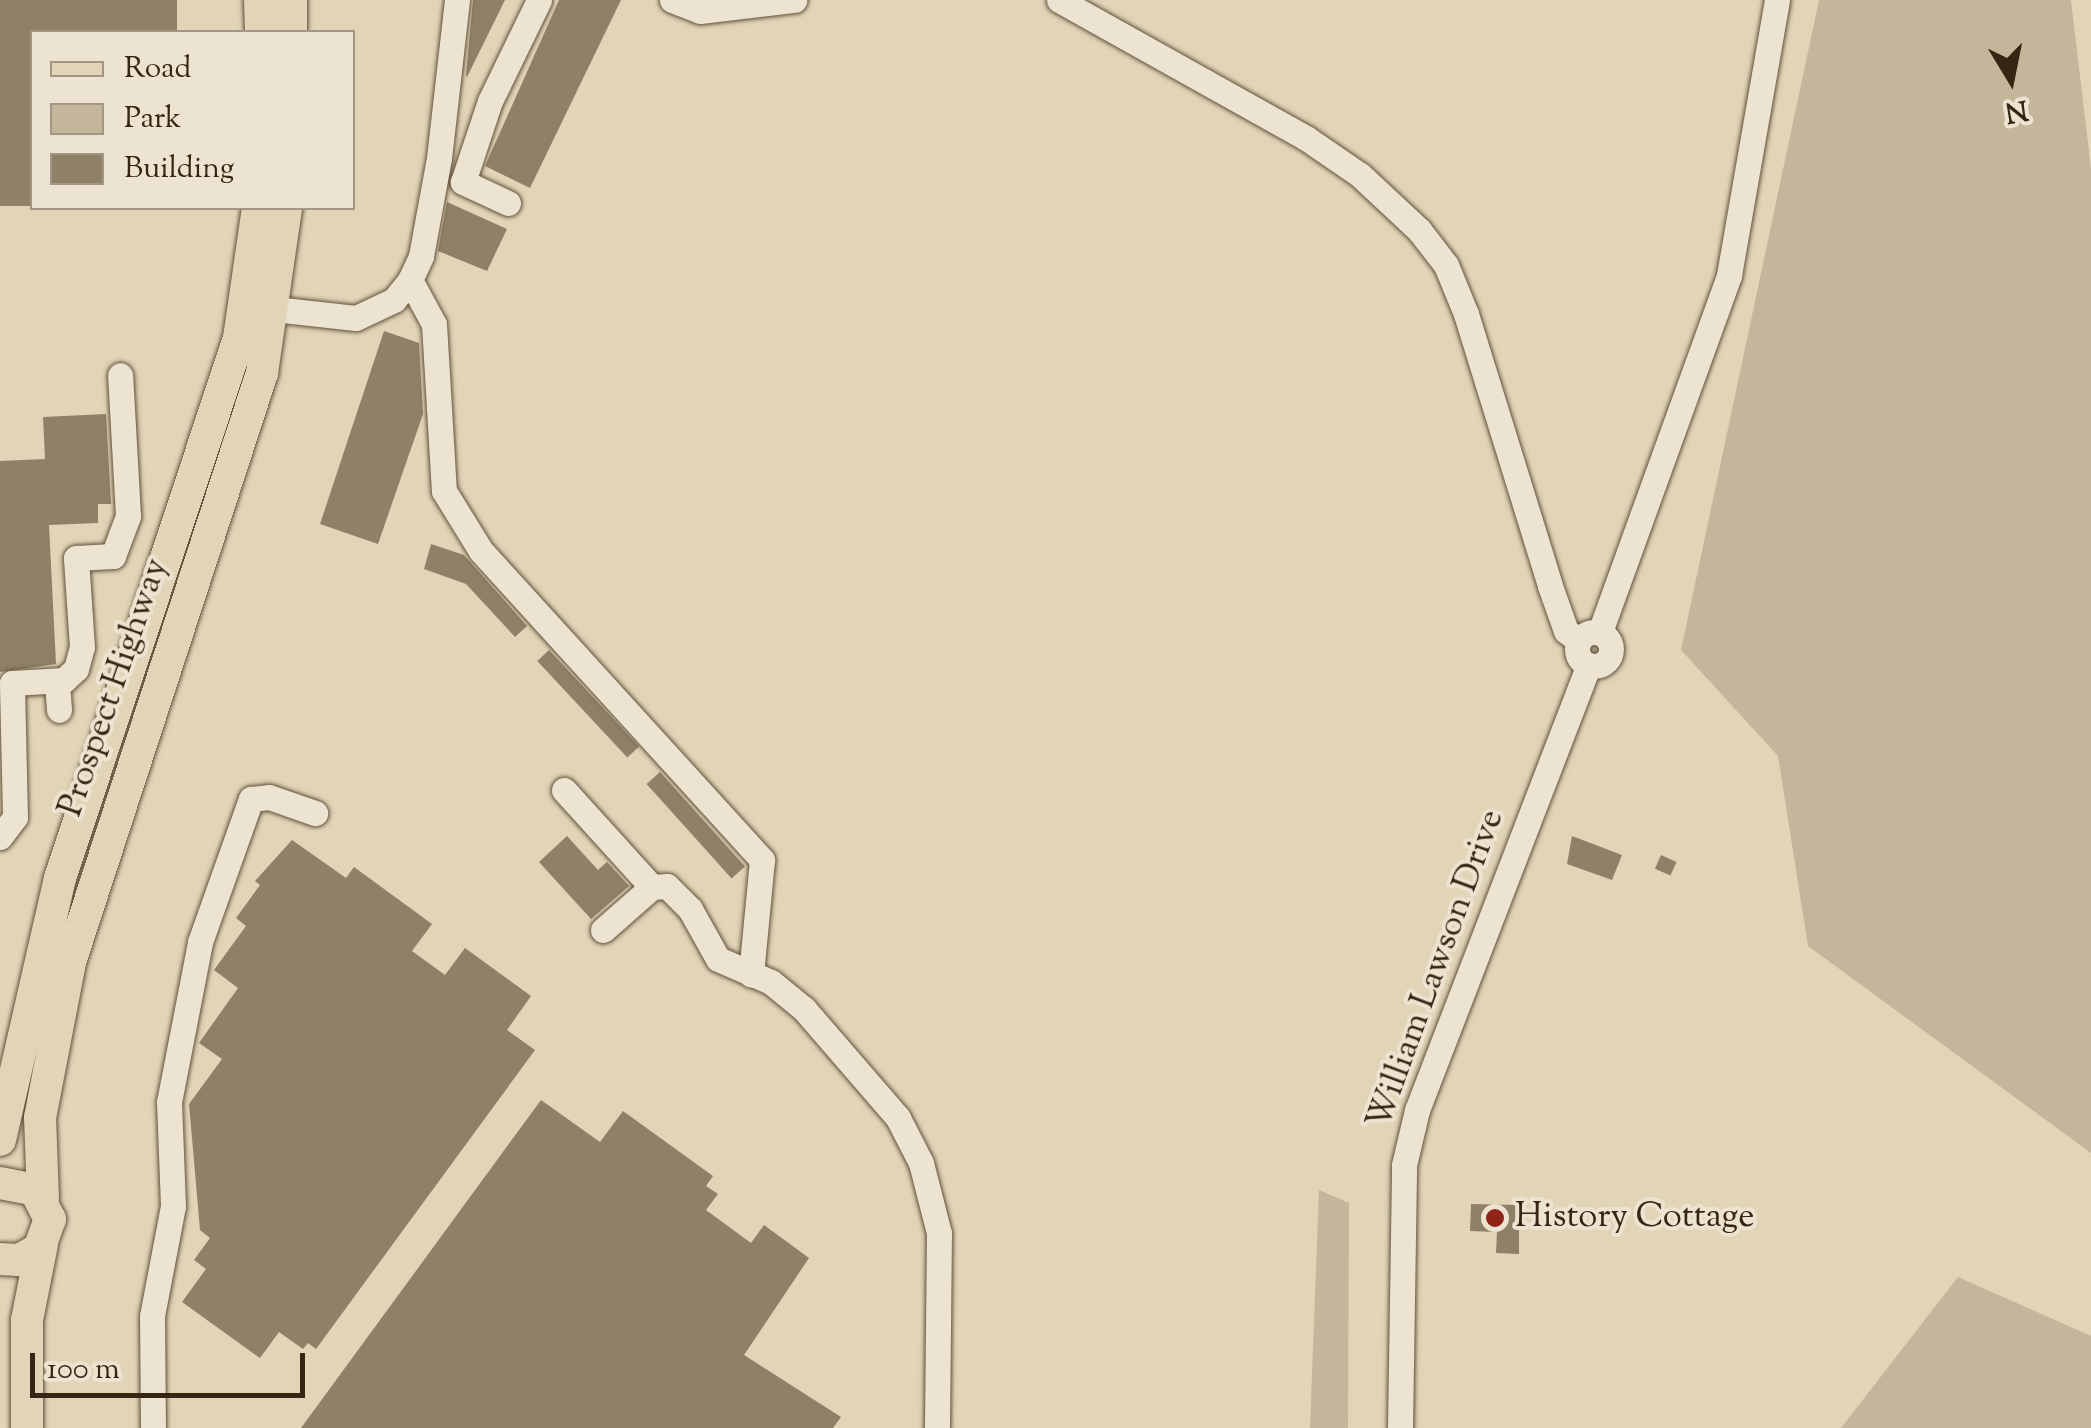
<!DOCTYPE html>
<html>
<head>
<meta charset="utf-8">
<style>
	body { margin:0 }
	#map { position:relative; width:2091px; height:1428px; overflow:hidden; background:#e1d4b7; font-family:"Sorts Mill Goudy",serif }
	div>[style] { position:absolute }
	.green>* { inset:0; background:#c4b69b }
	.building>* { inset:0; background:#8f8068; transform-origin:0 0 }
	.roads { filter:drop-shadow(0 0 2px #61513b) drop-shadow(0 0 2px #61513b) }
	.minor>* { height:25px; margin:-12.5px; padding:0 12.5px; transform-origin:12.5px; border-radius:12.5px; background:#ece3d0 }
	.minor>.ring { margin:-12.5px; padding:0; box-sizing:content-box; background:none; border:25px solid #ece3d0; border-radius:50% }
	.major>* { height:32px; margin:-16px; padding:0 16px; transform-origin:16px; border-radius:16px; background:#e1d4b7 }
	.dots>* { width:28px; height:28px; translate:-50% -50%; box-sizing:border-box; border:5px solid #ece3d0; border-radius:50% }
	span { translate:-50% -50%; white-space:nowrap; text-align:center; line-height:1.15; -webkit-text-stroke:8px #ece3d0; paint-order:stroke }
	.street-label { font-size:35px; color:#362512 }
	.poi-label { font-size:35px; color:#362512 }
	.left { translate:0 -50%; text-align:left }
	.legend { position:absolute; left:30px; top:30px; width:325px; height:180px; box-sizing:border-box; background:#ece3d0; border:2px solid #a39784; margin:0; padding:12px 18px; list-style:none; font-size:30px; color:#362512 }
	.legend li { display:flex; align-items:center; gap:20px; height:50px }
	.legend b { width:50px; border:2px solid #a39784 }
	.north { position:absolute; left:1961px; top:30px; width:100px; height:100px; -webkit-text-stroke:8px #ece3d0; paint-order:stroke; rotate:170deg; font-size:28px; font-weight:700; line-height:40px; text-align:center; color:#362512 }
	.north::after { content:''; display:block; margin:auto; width:35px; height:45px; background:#362512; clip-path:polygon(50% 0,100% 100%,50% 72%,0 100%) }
	.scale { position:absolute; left:30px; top:1353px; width:275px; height:45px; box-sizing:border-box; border:5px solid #362512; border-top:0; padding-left:12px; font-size:30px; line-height:35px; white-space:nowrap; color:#362512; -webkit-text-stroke:8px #ece3d0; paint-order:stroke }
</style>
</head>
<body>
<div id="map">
	<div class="green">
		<i style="clip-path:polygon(1819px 0,2071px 0,2091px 169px,2091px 1153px,1808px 946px,1778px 756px,1681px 650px)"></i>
		<i style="clip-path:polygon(1319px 1190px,1349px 1203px,1348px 1428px,1310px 1428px)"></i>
		<i style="clip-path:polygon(1958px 1277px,2091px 1336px,2091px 1428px,1841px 1428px)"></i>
	</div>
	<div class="building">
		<i style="clip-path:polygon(0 0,177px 0,177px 32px,32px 32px,32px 206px,0 206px)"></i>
		<i style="clip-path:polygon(473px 0,505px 0,467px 77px,466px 76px)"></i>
		<i style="clip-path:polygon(559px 0,621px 0,530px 188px,485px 166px)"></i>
		<i style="clip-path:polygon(447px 202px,507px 229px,487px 271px,438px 251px)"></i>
		<i style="clip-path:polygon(384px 331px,419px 343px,423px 414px,378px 544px,320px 524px)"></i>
		<i style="clip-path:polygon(106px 414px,111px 504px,98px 504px,98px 523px,49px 525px,56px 664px,0 672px,0 461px,45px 459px,43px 417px)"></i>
		<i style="clip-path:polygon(431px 544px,464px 555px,527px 626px,515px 637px,466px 584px,424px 569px)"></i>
		<i style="left:549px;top:650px;width:132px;height:16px;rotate:47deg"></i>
		<i style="left:660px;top:772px;width:127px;height:18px;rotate:48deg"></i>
		<i style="clip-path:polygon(567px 836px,598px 870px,607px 862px,629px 886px,591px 919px,539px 862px)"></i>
		<i style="clip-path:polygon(1572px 836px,1622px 855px,1612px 880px,1567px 864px)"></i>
		<i style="clip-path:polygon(292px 840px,346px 878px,354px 867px,432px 924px,412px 951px,445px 975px,465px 948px,531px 996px,507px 1030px,535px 1050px,316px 1349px,308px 1343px,303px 1349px,279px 1332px,260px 1358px,182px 1302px,206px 1269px,194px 1260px,210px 1238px,200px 1230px,189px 1104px,222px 1059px,199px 1043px,238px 988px,214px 970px,246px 926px,236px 918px,260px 885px,255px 881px)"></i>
		<i style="left:1661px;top:855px;width:17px;height:15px;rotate:24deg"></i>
		<i style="clip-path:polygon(541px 1100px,600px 1142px,623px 1111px,713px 1176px,706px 1186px,718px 1194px,706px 1210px,751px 1243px,764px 1225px,809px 1258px,744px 1355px,841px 1417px,833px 1428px,301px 1428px)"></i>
		<i style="clip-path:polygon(1471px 1204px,1519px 1205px,1519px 1254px,1496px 1253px,1497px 1232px,1470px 1231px)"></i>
	</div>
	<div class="roads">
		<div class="minor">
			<i style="left:672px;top:0;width:30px;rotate:21deg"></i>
			<i style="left:700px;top:11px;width:95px;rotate:-6.7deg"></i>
			<i style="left:1059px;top:0;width:283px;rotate:29.2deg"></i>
			<i style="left:1306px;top:138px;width:65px;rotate:34.4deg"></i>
			<i style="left:1360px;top:175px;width:81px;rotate:43deg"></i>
			<i style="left:1419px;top:230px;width:44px;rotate:52.4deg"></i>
			<i style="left:1446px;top:265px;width:53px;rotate:67.8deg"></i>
			<i style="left:1466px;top:314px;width:285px;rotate:72.8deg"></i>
			<i style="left:1550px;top:586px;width:48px;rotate:70.4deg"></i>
			<i style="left:1566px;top:631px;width:16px;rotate:38deg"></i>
			<i style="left:508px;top:203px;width:50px;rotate:-155deg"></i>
			<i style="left:463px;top:182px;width:85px;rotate:-71.6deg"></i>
			<i style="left:490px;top:101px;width:112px;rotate:-64.1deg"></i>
			<i style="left:410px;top:280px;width:50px;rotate:61.4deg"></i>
			<i style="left:434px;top:324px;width:167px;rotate:86.6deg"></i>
			<i style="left:444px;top:491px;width:70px;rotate:58.3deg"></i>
			<i style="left:481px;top:551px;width:418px;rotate:47.7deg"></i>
			<i style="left:762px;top:860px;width:115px;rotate:95.5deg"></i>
			<i style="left:274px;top:309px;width:82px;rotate:6.3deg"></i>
			<i style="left:356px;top:318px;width:42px;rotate:-25.3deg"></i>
			<i style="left:394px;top:300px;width:26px;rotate:-51deg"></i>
			<i style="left:410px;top:280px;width:26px;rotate:-65deg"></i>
			<i style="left:421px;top:256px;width:100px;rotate:-79.6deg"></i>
			<i style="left:439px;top:158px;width:159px;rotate:-83.5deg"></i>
			<i class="ring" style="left:1577px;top:632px;width:9px;height:9px"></i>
			<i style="left:1600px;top:632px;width:380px;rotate:-70.1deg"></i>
			<i style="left:1729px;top:275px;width:279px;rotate:-80.1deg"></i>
			<i style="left:57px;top:681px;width:29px;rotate:86deg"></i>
			<i style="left:564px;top:790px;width:131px;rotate:47.8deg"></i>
			<i style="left:652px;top:887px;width:15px;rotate:-4deg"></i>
			<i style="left:667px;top:886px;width:33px;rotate:45deg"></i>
			<i style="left:690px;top:909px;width:57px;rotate:60.8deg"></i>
			<i style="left:718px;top:959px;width:58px;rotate:23.5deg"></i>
			<i style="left:771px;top:982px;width:43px;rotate:39.3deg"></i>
			<i style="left:804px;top:1009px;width:144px;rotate:49.2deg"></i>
			<i style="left:898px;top:1118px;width:51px;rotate:62.9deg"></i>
			<i style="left:921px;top:1163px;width:72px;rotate:75.6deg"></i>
			<i style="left:939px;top:1233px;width:195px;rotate:90.6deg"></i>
			<i style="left:0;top:837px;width:25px;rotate:-53deg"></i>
			<i style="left:15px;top:817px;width:134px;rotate:-91.3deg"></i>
			<i style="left:12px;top:683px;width:52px;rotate:-3.3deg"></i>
			<i style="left:64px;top:680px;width:16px;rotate:-43deg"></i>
			<i style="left:76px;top:669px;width:23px;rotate:-75deg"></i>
			<i style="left:82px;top:647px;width:89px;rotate:-93.9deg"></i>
			<i style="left:76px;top:558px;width:37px;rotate:-3deg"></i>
			<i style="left:113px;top:556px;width:43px;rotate:-69.4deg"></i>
			<i style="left:128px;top:516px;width:141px;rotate:-93.2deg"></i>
			<i style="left:603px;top:930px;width:65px;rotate:-41.3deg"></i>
			<i style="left:153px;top:1428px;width:112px;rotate:-90.5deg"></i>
			<i style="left:152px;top:1316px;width:112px;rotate:-79.2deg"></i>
			<i style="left:173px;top:1206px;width:104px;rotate:-92.2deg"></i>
			<i style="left:169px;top:1102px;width:163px;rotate:-79deg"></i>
			<i style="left:200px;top:942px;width:152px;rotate:-70.4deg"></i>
			<i style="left:251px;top:799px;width:18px;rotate:-6deg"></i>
			<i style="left:269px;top:797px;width:49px;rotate:19.2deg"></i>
			<i style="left:1400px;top:1428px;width:263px;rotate:-89.1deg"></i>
			<i style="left:1404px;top:1165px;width:57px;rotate:-76.7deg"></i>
			<i style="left:1417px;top:1110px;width:477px;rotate:-68.9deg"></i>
		</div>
		<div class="major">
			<i style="left:260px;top:0;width:32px;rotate:88deg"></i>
			<i style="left:291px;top:0;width:32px;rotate:90deg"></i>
			<i style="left:0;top:1140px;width:269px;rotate:-77.1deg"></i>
			<i style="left:60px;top:878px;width:569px;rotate:-71.66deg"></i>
			<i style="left:239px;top:338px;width:131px;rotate:-81.7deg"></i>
			<i style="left:0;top:1183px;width:36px;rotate:11deg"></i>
			<i style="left:35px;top:1190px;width:33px;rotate:63deg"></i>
			<i style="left:50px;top:1219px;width:32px;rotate:110deg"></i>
			<i style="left:39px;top:1249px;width:23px;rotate:151deg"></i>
			<i style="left:19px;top:1260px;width:19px;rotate:-177deg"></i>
			<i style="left:43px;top:1198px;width:80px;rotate:-92.1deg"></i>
			<i style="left:40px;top:1118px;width:159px;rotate:-79.1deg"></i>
			<i style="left:70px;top:962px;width:620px;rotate:-71.95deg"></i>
			<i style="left:262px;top:373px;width:167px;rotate:-81.7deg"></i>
			<i style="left:27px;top:1428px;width:108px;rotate:-90deg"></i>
			<i style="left:27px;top:1320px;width:77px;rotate:-78.8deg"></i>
		</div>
	</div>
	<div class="dots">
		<i style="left:1495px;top:1218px;background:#8f2418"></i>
	</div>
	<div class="street-label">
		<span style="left:115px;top:688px;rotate:-71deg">Prospect Highway</span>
		<span style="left:1437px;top:970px;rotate:-70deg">William Lawson Drive</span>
	</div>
	<div class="poi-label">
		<span class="left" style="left:1515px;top:1218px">History Cottage</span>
	</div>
	<ul class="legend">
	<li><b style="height:12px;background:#e1d4b7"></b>Road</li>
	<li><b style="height:28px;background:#c4b69b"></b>Park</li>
	<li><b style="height:28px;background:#8f8068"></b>Building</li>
	</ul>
	<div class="north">N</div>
	<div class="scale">100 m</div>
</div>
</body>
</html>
